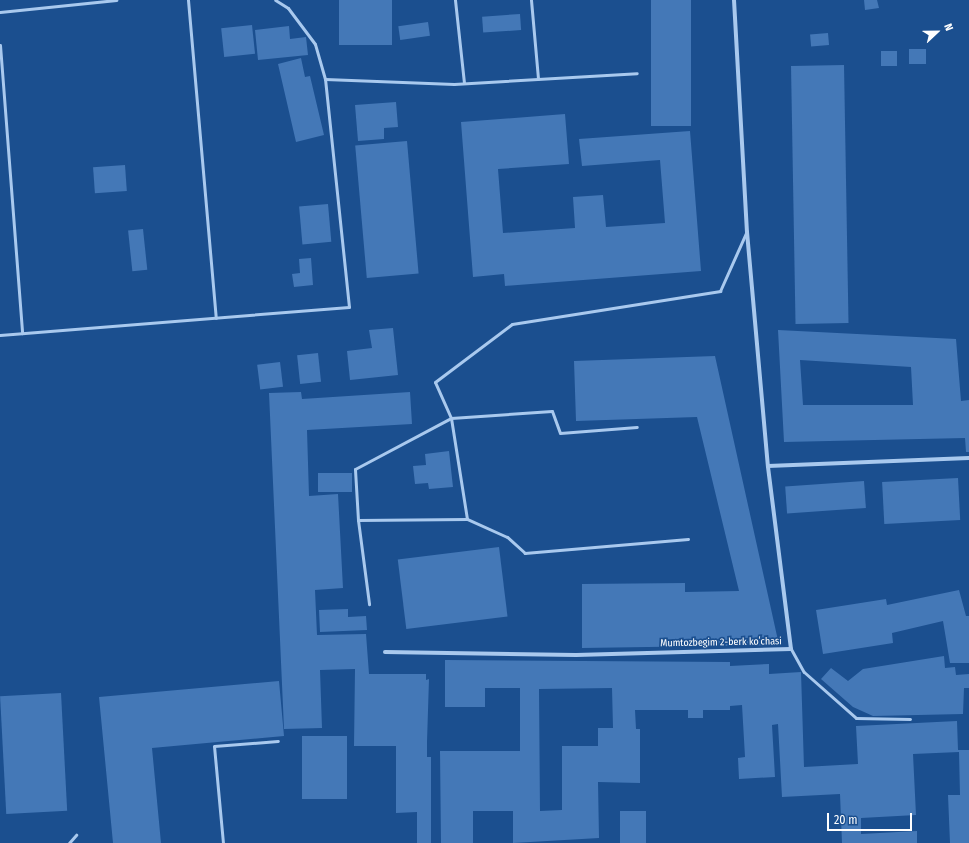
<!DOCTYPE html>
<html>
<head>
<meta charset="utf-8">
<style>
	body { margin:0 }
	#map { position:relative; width:969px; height:843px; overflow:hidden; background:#1b4f8f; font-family:"Fira Sans Condensed",sans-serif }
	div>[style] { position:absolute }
	.building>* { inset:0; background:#4478b7; transform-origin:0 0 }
	.lane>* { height:3px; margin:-1.5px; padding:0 1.5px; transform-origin:1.5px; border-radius:1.5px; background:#a9c9ee }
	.street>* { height:4px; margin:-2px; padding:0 2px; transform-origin:2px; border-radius:2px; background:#a9c9ee }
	span { translate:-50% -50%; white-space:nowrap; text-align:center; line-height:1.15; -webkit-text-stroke:3.5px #1b4f8f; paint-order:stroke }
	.street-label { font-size:10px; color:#fff }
	.north { position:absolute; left:917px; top:12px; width:40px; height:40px; -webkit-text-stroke:3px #1b4f8f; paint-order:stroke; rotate:68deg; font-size:11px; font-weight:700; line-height:16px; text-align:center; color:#fff }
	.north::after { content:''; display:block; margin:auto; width:14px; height:18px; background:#fff; clip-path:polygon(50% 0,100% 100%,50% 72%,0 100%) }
	.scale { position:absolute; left:827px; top:813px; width:85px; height:18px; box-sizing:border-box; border:2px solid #fff; border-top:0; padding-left:5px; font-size:12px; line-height:14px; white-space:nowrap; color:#fff; -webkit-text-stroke:3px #1b4f8f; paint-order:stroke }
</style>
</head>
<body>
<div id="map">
	<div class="building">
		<i style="left:339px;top:0;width:53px;height:45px"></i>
		<i style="left:651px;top:0;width:40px;height:126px"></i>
		<i style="clip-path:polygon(864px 0,877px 0,879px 8px,865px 10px)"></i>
		<i style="left:520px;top:14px;width:16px;height:38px;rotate:86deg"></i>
		<i style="left:428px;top:22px;width:14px;height:30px;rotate:82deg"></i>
		<i style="left:252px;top:25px;width:29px;height:31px;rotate:84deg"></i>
		<i style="clip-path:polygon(289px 26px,290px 39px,306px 37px,308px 55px,258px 60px,255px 30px)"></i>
		<i style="left:828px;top:33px;width:12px;height:18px;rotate:85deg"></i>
		<i style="left:926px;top:49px;width:15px;height:17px;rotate:90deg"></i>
		<i style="left:881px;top:51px;width:16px;height:15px"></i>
		<i style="clip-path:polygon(301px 58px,305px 77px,310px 76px,324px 135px,296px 142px,278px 64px)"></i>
		<i style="left:844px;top:65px;width:258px;height:53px;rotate:89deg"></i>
		<i style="clip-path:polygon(396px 102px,398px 127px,384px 128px,384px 139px,358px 141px,355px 105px)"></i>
		<i style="clip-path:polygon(565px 114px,569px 164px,498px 169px,503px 233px,575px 228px,573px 197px,603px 195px,606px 227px,665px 223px,660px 160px,582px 166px,579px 139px,690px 131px,701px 271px,505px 286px,504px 274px,473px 277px,461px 122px)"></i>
		<i style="left:407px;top:141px;width:133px;height:52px;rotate:85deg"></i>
		<i style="left:125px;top:165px;width:26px;height:32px;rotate:86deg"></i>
		<i style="left:328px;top:204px;width:38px;height:29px;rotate:85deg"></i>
		<i style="left:143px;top:229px;width:41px;height:15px;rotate:84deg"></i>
		<i style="clip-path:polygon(311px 258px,313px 285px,294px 287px,292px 274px,300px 273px,299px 259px)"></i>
		<i style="clip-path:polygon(393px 328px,398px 375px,350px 380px,347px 351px,372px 348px,369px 330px)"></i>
		<i style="clip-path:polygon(evenodd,778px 330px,956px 339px,961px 401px,969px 400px,969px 452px,966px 452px,965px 438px,784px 442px,778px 330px,800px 360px,911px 367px,913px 405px,803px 405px,800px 360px)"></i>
		<i style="left:318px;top:353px;width:29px;height:21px;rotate:84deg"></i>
		<i style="clip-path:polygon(715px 356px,779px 645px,582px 648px,582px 584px,685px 583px,685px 592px,739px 591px,697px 417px,576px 421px,574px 361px)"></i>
		<i style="left:280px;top:362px;width:25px;height:23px;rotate:83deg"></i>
		<i style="clip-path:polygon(301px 392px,302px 399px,410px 392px,412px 424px,307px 430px,309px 496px,338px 494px,343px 588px,315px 590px,317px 635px,366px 634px,369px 674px,426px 674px,426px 680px,429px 679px,427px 742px,427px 757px,431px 757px,431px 843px,417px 843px,417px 812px,396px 813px,396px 746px,354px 746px,355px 669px,320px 670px,322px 728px,284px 729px,269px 393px)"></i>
		<i style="clip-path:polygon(449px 451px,453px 487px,429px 489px,428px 483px,415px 484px,413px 466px,426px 465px,425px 454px)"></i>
		<i style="left:352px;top:473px;width:19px;height:34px;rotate:90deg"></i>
		<i style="left:958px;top:478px;width:42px;height:76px;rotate:87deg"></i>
		<i style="left:864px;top:481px;width:27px;height:79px;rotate:86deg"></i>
		<i style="left:499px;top:547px;width:70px;height:102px;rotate:83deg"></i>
		<i style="clip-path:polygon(959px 590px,966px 616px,969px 616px,969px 663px,950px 663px,943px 621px,892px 633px,893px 643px,823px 654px,816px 610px,886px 599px,887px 605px)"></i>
		<i style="clip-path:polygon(348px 609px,348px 617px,366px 616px,367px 630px,320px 632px,319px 610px)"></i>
		<i style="clip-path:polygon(944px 656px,945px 668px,955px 667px,956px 675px,969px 674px,969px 688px,964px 688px,963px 714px,873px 716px,853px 707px,821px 679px,831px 668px,848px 681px,863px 669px)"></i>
		<i style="clip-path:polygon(evenodd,445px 660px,730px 662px,730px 666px,769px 664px,769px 674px,801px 672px,804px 767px,858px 764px,856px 726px,957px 721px,958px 750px,969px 750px,969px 843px,950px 843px,948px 795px,960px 795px,959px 752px,913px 754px,916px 815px,861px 818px,861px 834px,917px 831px,917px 843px,842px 843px,840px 794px,782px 797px,778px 724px,772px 725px,775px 777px,739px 779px,738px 758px,745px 757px,742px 705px,730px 706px,730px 710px,703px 710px,703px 718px,688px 718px,688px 710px,635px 710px,636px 729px,640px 729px,640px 783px,598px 782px,599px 838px,513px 843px,513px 811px,473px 811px,473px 843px,441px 843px,440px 751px,520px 751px,520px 688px,485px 688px,485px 707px,445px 707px,445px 660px,612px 688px,613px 728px,598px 728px,598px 746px,562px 746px,562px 810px,540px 811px,539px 689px,612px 688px)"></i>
		<i style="clip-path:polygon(279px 681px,284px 736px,152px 748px,161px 843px,113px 843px,99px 697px)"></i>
		<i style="left:61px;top:693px;width:118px;height:61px;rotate:87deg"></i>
		<i style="left:302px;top:736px;width:45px;height:63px"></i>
		<i style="left:620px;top:811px;width:26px;height:32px"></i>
	</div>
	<div class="lane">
		<i style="left:188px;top:0;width:319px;rotate:85deg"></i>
		<i style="left:455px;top:0;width:83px;rotate:83.8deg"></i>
		<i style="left:531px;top:0;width:79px;rotate:84.9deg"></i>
		<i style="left:0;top:12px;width:117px;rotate:-5.9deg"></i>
		<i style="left:0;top:45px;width:289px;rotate:85.6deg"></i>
		<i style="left:325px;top:79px;width:129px;rotate:2.2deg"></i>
		<i style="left:454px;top:84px;width:183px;rotate:-3.4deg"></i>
		<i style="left:0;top:335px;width:350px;rotate:-4.6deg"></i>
		<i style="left:349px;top:307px;width:229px;rotate:-96deg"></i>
		<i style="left:325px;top:79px;width:36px;rotate:-106deg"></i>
		<i style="left:315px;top:44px;width:45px;rotate:-126.9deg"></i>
		<i style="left:288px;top:8px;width:15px;rotate:-148deg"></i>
		<i style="left:467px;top:519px;width:109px;rotate:179.5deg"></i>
		<i style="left:358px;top:520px;width:51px;rotate:-93.4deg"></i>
		<i style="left:355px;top:469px;width:109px;rotate:-28deg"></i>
		<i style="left:451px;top:418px;width:101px;rotate:-4deg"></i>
		<i style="left:552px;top:411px;width:23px;rotate:70deg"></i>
		<i style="left:560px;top:433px;width:77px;rotate:-4.5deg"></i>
		<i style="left:358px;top:520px;width:85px;rotate:82.5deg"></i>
		<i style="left:688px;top:539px;width:164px;rotate:175.1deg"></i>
		<i style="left:525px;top:553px;width:24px;rotate:-138deg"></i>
		<i style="left:507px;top:537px;width:44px;rotate:-155.8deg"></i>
		<i style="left:467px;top:519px;width:102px;rotate:-99deg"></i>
		<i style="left:451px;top:418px;width:39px;rotate:-114deg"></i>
		<i style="left:435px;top:382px;width:96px;rotate:-37deg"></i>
		<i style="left:512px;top:324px;width:211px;rotate:-9deg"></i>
		<i style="left:720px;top:291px;width:64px;rotate:-65.9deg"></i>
		<i style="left:791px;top:649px;width:26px;rotate:61deg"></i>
		<i style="left:804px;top:672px;width:69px;rotate:41.5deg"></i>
		<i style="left:856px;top:718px;width:54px;rotate:1.1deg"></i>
		<i style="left:69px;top:843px;width:11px;rotate:-49deg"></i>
		<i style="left:223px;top:843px;width:97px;rotate:-95.3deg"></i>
		<i style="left:214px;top:746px;width:64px;rotate:-4.5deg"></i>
	</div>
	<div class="street">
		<i style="left:734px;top:0;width:232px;rotate:86.8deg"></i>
		<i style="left:747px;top:232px;width:235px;rotate:84.9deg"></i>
		<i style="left:385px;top:652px;width:191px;rotate:0.9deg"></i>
		<i style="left:576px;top:655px;width:215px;rotate:-1.6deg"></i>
		<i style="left:791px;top:649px;width:184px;rotate:-97.2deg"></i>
		<i style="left:768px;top:466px;width:201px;rotate:-2.3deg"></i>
	</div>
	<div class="street-label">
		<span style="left:721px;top:643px;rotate:-1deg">Mumtozbegim 2-berk koʻchasi</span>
	</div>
	<div class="north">N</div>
	<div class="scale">20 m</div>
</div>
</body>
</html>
